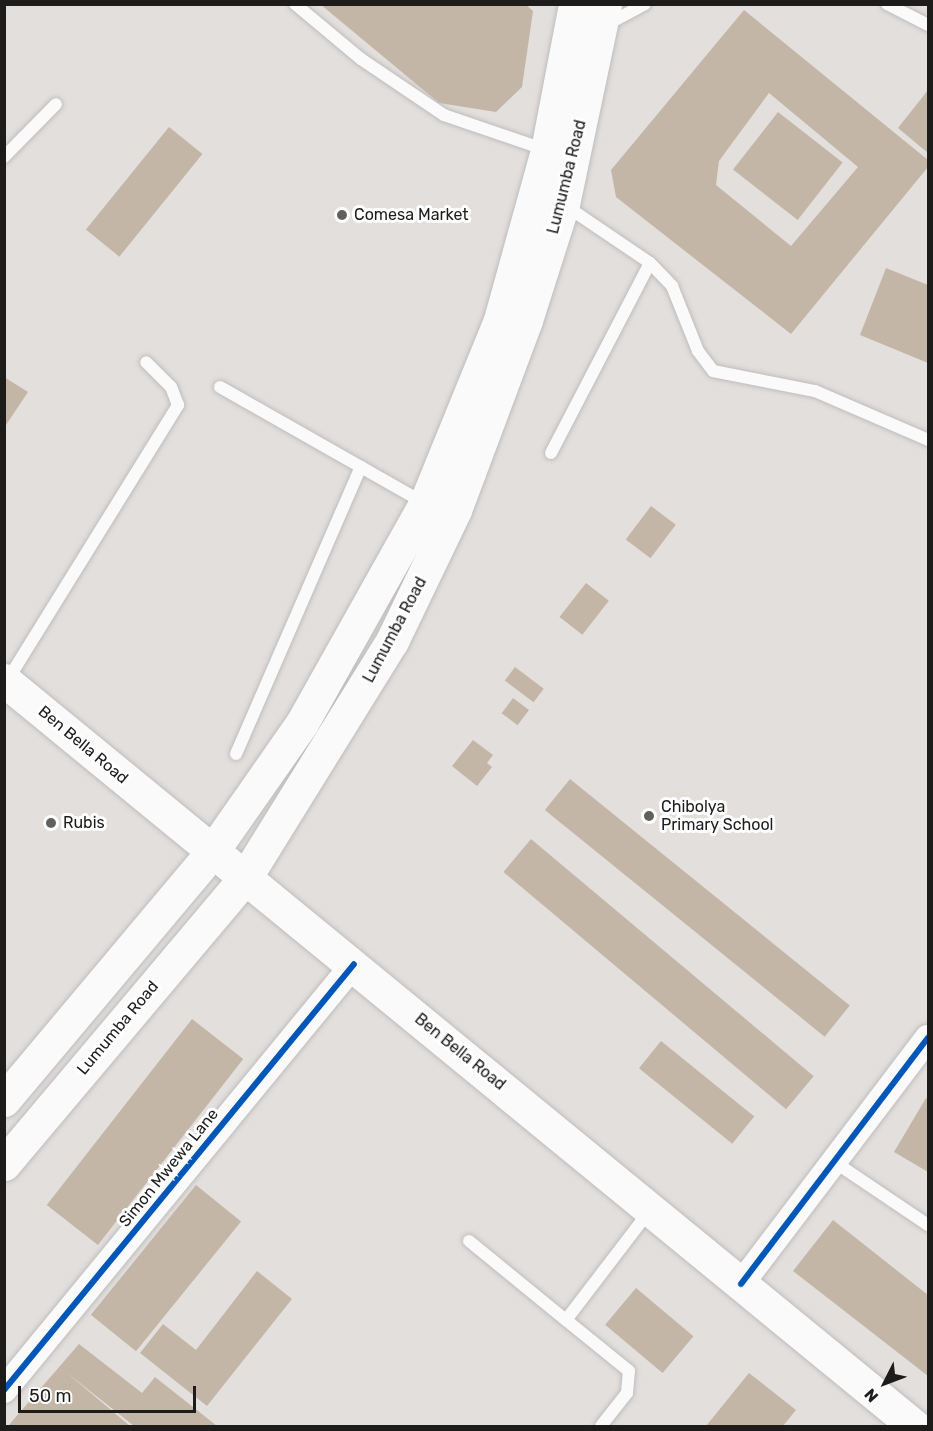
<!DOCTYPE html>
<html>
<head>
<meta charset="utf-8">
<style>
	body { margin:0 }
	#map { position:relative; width:933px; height:1431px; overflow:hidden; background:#e2dfdd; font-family:Rubik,sans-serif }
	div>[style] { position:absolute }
	.building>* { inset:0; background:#c4b6a7; transform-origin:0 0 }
	.roads { filter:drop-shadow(0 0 2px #bfbdbc) drop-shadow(0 0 2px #bfbdbc) }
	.service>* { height:12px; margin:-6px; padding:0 6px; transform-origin:6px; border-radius:6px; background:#fbfafa }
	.minor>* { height:26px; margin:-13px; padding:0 13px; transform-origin:13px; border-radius:13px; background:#fbfafa }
	.secondary>* { height:33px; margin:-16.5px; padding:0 16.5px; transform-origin:16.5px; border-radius:16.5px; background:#fbfafa }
	.primary>* { height:33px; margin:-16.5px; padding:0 16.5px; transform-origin:16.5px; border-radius:16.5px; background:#fbfafa }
	.cycleway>* { height:6px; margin:-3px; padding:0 3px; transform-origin:3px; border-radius:3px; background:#0057b8 }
	.dots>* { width:16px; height:16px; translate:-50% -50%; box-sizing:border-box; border:3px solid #fff; border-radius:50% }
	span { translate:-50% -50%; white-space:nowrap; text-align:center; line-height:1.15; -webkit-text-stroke:6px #fff; paint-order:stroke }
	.street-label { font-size:16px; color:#1d1c1b }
	.poi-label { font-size:16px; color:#1d1c1b }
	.left { translate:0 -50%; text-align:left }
	.frame { position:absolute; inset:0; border:6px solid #1d1c1b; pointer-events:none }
	.north { position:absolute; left:855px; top:1353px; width:60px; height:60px; -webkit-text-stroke:4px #fff; paint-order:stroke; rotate:228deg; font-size:16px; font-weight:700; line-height:24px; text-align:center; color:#1d1c1b }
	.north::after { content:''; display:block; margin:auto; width:21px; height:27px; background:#1d1c1b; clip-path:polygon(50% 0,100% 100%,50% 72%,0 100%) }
	.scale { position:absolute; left:18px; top:1386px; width:178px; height:27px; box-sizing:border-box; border:3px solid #1d1c1b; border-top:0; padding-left:8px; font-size:18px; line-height:21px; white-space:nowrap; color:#1d1c1b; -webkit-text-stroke:4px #fff; paint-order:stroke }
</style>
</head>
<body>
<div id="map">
	<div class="building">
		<i style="clip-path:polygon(320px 4px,525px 4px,533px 11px,522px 87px,496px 112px,439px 103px)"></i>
		<i style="clip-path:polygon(evenodd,744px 10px,928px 160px,928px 167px,791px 334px,616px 197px,611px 170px,744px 10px,769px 93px,858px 167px,791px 246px,716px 185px,719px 161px,769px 93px)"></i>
		<i style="clip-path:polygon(928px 90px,928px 153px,898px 128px)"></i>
		<i style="left:778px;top:112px;width:82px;height:73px;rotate:38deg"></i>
		<i style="left:169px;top:127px;width:43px;height:132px;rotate:39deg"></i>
		<i style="clip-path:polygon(886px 268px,928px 285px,928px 363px,860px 335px)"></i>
		<i style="clip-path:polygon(4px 377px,28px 392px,4px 428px)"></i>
		<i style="left:651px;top:506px;width:31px;height:42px;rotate:37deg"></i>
		<i style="left:586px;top:583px;width:29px;height:43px;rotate:38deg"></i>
		<i style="left:515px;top:667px;width:36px;height:17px;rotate:37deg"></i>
		<i style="left:513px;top:698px;width:20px;height:19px;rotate:37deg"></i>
		<i style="clip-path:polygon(473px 740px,493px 755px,487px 763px,492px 767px,477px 786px,452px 766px)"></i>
		<i style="left:570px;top:779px;width:360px;height:40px;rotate:39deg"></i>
		<i style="left:531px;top:839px;width:369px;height:43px;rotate:40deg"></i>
		<i style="left:192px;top:1019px;width:65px;height:236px;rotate:38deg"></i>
		<i style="left:661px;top:1041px;width:120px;height:35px;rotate:39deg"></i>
		<i style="clip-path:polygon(926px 1098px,928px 1100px,928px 1172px,894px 1152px)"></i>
		<i style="left:196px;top:1185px;width:58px;height:167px;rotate:39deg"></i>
		<i style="clip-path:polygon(833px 1220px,928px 1295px,928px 1376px,793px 1271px)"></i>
		<i style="clip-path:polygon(257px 1271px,292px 1299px,207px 1406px,140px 1353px,163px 1324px,196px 1350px)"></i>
		<i style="left:636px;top:1288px;width:75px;height:48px;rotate:40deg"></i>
		<i style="clip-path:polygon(79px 1344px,142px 1393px,155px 1377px,217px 1426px,134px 1426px,66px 1372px,130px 1426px,8px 1426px)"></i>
		<i style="clip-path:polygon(749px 1373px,796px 1410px,783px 1426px,706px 1426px)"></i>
	</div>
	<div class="roads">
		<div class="service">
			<i style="left:295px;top:4px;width:86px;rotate:39.8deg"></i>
			<i style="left:361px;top:59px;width:100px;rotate:34deg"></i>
			<i style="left:444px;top:115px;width:108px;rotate:18.9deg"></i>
			<i style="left:887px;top:4px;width:46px;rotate:27.1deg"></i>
			<i style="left:606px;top:25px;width:44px;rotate:-28.3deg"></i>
			<i style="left:4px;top:157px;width:74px;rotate:-45.5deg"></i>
			<i style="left:563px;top:204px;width:105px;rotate:34.1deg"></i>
			<i style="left:650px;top:263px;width:32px;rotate:46deg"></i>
			<i style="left:672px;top:286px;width:70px;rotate:68.2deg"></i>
			<i style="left:698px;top:351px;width:25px;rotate:53deg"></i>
			<i style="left:713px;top:371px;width:104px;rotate:11.1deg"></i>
			<i style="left:815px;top:391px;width:123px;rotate:23.4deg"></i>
			<i style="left:220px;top:387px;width:235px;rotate:29.6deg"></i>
			<i style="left:551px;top:453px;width:214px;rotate:-62.5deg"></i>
			<i style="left:7px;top:681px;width:325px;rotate:-58.2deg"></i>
			<i style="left:178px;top:405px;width:19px;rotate:-111deg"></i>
			<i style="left:171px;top:387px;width:35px;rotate:-135deg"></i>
			<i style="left:236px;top:754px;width:313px;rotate:-66.5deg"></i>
			<i style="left:833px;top:1161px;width:115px;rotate:34deg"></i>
			<i style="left:469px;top:1241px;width:125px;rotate:39.2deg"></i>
			<i style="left:601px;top:1426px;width:42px;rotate:-51.8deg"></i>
			<i style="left:627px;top:1393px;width:22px;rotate:-85deg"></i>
			<i style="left:629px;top:1371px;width:81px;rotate:-141deg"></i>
			<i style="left:566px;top:1320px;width:138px;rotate:-52.6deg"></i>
		</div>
		<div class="minor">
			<i style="left:741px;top:1284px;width:309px;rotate:-52.8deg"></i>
			<i style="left:4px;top:1390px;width:551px;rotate:-50.59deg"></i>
		</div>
		<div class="secondary">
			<i style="left:4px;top:680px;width:1177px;rotate:39.34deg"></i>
		</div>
		<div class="primary">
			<i style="left:4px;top:1100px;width:324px;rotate:-50deg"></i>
			<i style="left:212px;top:852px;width:157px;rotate:-55.1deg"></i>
			<i style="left:302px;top:723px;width:251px;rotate:-60.7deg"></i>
			<i style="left:425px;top:504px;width:199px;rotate:-67.8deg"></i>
			<i style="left:500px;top:320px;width:176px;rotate:-74.5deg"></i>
			<i style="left:547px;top:150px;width:149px;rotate:-79.1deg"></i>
			<i style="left:4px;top:1164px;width:374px;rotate:-49.9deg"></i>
			<i style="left:245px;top:878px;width:279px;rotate:-58.2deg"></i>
			<i style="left:392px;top:641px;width:145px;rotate:-64.3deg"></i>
			<i style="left:455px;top:510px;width:203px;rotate:-69.5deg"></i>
			<i style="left:526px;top:320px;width:122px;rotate:-72.3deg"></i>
			<i style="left:563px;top:204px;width:204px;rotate:-78.1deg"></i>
		</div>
	</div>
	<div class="cycleway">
		<i style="left:741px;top:1284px;width:309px;rotate:-52.8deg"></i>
		<i style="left:4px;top:1390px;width:551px;rotate:-50.59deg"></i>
	</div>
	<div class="dots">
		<i style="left:342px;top:215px;background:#62605f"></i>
		<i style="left:649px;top:816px;background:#62605f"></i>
		<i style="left:51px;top:823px;background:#62605f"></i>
	</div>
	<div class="street-label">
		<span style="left:567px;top:177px;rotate:-76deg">Lumumba Road</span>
		<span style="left:395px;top:630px;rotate:-62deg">Lumumba Road</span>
		<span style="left:83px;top:745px;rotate:40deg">Ben Bella Road</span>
		<span style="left:118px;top:1028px;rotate:-50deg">Lumumba Road</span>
		<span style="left:460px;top:1052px;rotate:39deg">Ben Bella Road</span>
		<span style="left:169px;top:1168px;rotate:-51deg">Simon Mwewa Lane</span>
	</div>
	<div class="poi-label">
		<span class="left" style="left:354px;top:215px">Comesa Market</span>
		<span class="left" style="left:661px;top:816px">Chibolya<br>Primary School</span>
		<span class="left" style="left:63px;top:823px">Rubis</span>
	</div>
	<div class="frame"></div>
	<div class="north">N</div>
	<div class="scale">50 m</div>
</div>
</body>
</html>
